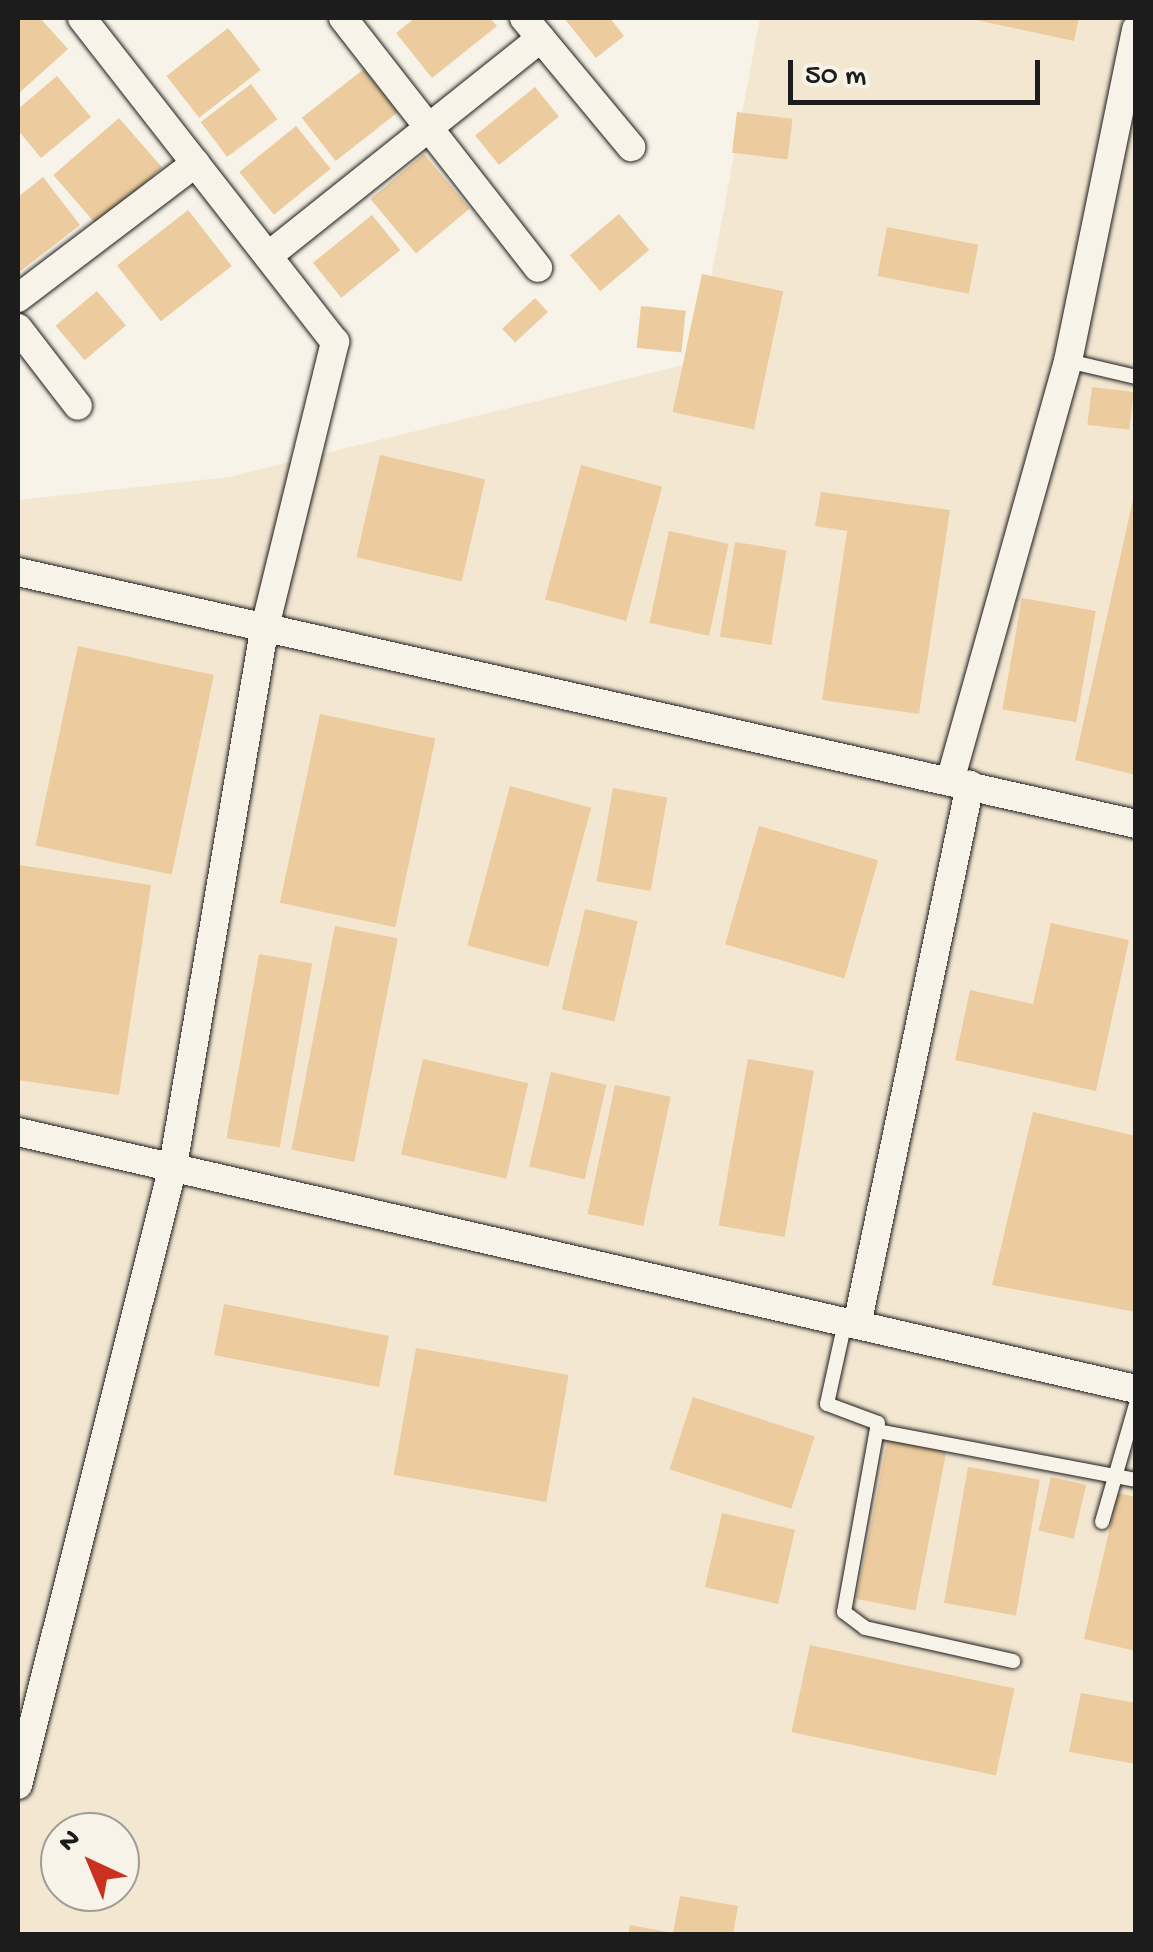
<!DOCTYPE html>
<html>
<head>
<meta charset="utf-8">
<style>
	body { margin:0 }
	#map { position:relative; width:1153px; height:1952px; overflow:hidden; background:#f7f3e8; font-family:"Gochi Hand",sans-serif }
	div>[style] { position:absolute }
	.built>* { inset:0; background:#f4e7d2 }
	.building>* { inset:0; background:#eccb9e; transform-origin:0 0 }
	.roads { filter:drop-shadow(0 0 2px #1c1c1c) drop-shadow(0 0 2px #1c1c1c) }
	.lane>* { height:14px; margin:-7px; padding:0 7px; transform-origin:7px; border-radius:7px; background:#f7f3e8 }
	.street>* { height:28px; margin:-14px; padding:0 14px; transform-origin:14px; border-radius:14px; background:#f7f3e8 }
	span { translate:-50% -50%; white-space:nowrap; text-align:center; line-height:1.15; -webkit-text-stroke:8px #f7f3e8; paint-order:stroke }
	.frame { position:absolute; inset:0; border:20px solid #1c1c1c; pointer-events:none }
	.north { position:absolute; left:40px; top:1812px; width:100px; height:100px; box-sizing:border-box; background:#f7f3e8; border:2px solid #9f9d96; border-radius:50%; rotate:316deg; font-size:28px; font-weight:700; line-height:40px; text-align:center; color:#1c1c1c }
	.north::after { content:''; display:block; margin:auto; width:35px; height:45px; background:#c8321e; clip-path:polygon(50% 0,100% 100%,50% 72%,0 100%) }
	.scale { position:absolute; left:788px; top:60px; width:252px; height:45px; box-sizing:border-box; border:5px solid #1c1c1c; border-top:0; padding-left:12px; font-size:30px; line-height:35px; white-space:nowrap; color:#1c1c1c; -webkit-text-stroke:8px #f7f3e8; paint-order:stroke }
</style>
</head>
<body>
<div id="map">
	<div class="built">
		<i style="clip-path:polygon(evenodd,760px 18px,1135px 18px,1135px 1934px,18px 1934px,18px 500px,229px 477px,695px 362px,760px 18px,60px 1832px,120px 1832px,120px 1892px,60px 1892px,60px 1832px)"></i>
	</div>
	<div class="building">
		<i style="clip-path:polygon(18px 18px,40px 18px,68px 49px,18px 94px)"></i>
		<i style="clip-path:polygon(415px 18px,490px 18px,497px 26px,432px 78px,396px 33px)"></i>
		<i style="clip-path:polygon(564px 18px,610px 18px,624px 36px,596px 58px)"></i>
		<i style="clip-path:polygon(967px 18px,1079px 18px,1074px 41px)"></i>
		<i style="left:228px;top:28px;width:53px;height:78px;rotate:52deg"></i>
		<i style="left:364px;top:69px;width:55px;height:79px;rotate:52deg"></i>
		<i style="clip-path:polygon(57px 76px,91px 117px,41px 158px,18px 130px,18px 109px)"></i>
		<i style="left:251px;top:84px;width:44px;height:63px;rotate:53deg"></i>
		<i style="left:535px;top:87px;width:38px;height:77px;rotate:51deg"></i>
		<i style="left:737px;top:112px;width:56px;height:41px;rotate:7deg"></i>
		<i style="left:119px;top:118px;width:66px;height:87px;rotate:49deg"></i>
		<i style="left:296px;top:126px;width:55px;height:73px;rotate:51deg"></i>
		<i style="left:424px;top:154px;width:71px;height:70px;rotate:50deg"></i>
		<i style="clip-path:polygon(43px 177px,80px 225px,18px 273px,18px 197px)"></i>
		<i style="left:188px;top:210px;width:71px;height:90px;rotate:52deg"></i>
		<i style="left:619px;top:214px;width:47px;height:64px;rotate:50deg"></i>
		<i style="left:372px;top:215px;width:45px;height:76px;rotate:51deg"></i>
		<i style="left:887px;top:227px;width:93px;height:50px;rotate:11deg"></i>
		<i style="left:702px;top:274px;width:83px;height:141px;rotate:12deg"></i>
		<i style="left:97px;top:291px;width:45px;height:54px;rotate:50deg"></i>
		<i style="left:535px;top:298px;width:19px;height:45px;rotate:47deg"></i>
		<i style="left:641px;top:306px;width:45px;height:42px;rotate:6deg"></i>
		<i style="left:1092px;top:387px;width:42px;height:38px;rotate:7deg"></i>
		<i style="left:380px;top:455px;width:108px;height:105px;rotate:13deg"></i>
		<i style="left:581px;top:465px;width:84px;height:139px;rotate:15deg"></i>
		<i style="clip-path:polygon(821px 492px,950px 510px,919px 714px,822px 700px,847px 531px,815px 526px)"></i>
		<i style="clip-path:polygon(1134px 495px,1136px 495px,1136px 775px,1075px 760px)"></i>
		<i style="left:669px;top:531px;width:61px;height:94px;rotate:12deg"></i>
		<i style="left:735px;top:542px;width:52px;height:96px;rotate:9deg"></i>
		<i style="left:1022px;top:598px;width:75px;height:113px;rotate:10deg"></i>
		<i style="left:78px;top:646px;width:139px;height:204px;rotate:12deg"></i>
		<i style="left:320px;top:714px;width:118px;height:193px;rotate:12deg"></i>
		<i style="left:510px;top:786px;width:84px;height:165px;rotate:15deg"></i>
		<i style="left:613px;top:788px;width:55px;height:95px;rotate:10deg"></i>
		<i style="left:759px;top:826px;width:124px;height:123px;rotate:16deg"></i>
		<i style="clip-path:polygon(19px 865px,151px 885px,119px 1095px,18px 1080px)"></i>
		<i style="left:585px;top:909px;width:54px;height:103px;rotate:13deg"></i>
		<i style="clip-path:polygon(1051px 923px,1129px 940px,1096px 1091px,955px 1060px,970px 990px,1033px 1004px)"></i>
		<i style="left:335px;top:926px;width:64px;height:228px;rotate:11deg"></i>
		<i style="left:259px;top:954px;width:54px;height:187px;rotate:10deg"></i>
		<i style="left:423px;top:1059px;width:108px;height:98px;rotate:13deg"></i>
		<i style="left:748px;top:1059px;width:67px;height:169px;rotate:10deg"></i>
		<i style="left:551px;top:1072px;width:57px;height:97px;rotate:13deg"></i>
		<i style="left:615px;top:1085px;width:57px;height:132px;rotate:12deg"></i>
		<i style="clip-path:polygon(1033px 1112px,1136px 1136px,1136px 1312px,992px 1285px)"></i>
		<i style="left:224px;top:1304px;width:168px;height:52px;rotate:11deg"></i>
		<i style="left:416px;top:1348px;width:155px;height:129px;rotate:10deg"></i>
		<i style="left:693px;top:1397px;width:128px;height:76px;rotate:18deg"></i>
		<i style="left:888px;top:1437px;width:60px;height:165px;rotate:11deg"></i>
		<i style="left:968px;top:1467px;width:73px;height:138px;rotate:10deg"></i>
		<i style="left:1051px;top:1477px;width:36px;height:55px;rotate:13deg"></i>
		<i style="clip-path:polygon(1118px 1493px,1136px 1497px,1136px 1651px,1084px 1639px)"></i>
		<i style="left:722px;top:1513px;width:75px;height:76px;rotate:13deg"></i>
		<i style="left:810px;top:1645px;width:209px;height:89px;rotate:12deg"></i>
		<i style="clip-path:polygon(1081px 1693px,1136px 1703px,1136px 1764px,1069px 1752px)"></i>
		<i style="clip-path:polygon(680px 1896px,738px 1906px,733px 1934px,673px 1934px)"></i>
		<i style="clip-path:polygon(630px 1925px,673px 1933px,673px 1934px,628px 1934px)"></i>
	</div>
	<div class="roads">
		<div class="lane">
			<i style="left:1068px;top:361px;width:70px;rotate:13.2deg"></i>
			<i style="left:845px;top:1322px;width:84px;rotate:102.4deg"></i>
			<i style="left:827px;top:1404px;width:54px;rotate:20.4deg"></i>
			<i style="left:878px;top:1423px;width:192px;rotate:100.2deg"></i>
			<i style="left:844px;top:1612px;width:26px;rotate:37deg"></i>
			<i style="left:865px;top:1628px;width:152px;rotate:12.6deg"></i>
			<i style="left:877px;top:1431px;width:264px;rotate:10.7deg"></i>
			<i style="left:1102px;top:1522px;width:123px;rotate:-73.9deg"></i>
		</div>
		<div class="street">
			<i style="left:343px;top:18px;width:317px;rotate:52deg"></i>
			<i style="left:524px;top:18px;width:168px;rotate:50.3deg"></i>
			<i style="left:268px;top:256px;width:349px;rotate:-38.6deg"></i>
			<i style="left:18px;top:298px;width:223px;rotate:-37.2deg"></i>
			<i style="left:18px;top:328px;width:98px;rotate:52.4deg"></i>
			<i style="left:18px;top:572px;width:1146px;rotate:12.7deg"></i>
			<i style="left:950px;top:781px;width:436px;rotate:-74.3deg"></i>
			<i style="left:1068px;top:361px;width:339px;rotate:-78.4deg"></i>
			<i style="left:18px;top:1132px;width:1147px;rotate:12.95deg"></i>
			<i style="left:857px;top:1325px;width:552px;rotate:-78.18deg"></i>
			<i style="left:18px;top:1785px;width:638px;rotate:-75.94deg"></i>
			<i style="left:173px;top:1166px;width:543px;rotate:-80.35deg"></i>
			<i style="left:264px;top:631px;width:298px;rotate:-76.2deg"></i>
			<i style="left:335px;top:342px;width:411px;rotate:-128deg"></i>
		</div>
	</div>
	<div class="frame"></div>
	<div class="north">N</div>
	<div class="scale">50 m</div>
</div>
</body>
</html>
